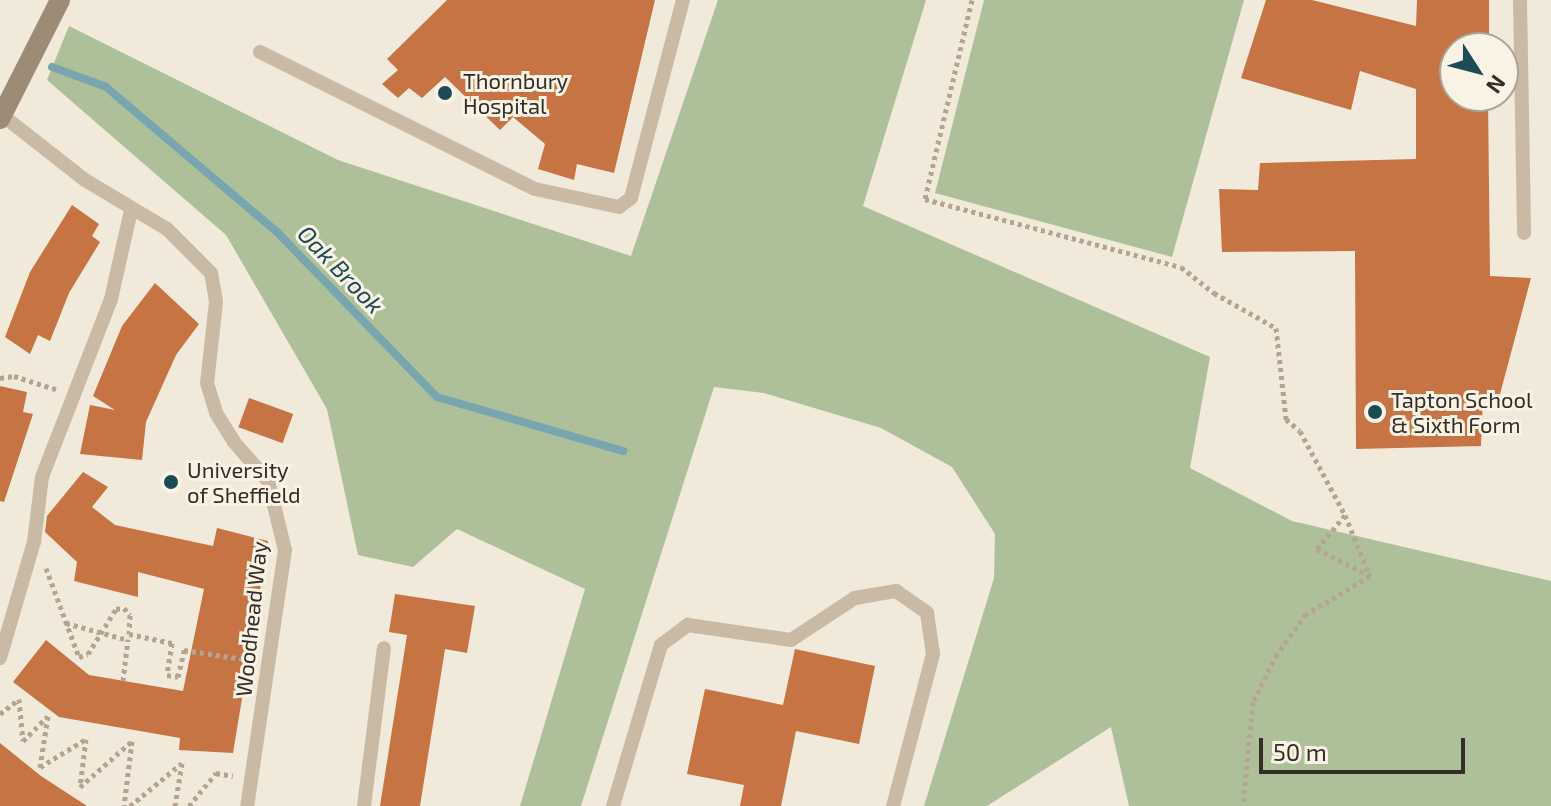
<!DOCTYPE html>
<html>
<head>
<meta charset="utf-8">
<style>
	body { margin:0 }
	#map { position:relative; width:1551px; height:806px; overflow:hidden; background:#f1e9d9; font-family:"Exo 2",sans-serif }
	div>[style] { position:absolute }
	.green>* { inset:0; background:#aec099 }
	.stream>* { height:8px; margin:-4px; padding:0 4px; transform-origin:4px; border-radius:4px; background:#78a5ae }
	.building>* { inset:0; background:#c67443; transform-origin:0 0 }
	.path>* { height:5px; margin-top:-2.5px; transform-origin:0; background:repeating-linear-gradient(90deg,#b5a590 0 4px,transparent 0 8px) }
	.lane>* { height:14px; margin:-7px; padding:0 7px; transform-origin:7px; border-radius:7px; background:#c9baa5 }
	.secondary>* { height:20px; margin:-10px; padding:0 10px; transform-origin:10px; border-radius:10px; background:#9d8a77 }
	.dots>* { width:22px; height:22px; translate:-50% -50%; box-sizing:border-box; border:4px solid #f9f3e5; border-radius:50% }
	span { translate:-50% -50%; white-space:nowrap; text-align:center; line-height:1.15; -webkit-text-stroke:6px #f9f3e5; paint-order:stroke }
	.poi-label { font-size:22px; color:#352d27 }
	.left { translate:0 -50%; text-align:left }
	.street-label { font-size:22px; color:#352d27 }
	.water-label { font-size:24px; color:#1c4b56; font-style:italic }
	.north { position:absolute; left:1439px; top:32px; width:80px; height:80px; box-sizing:border-box; background:#f9f3e5; border:2px solid #aba499; border-radius:50%; rotate:126deg; font-size:22px; font-weight:700; line-height:32px; text-align:center; color:#352d27 }
	.north::after { content:''; display:block; margin:auto; width:28px; height:36px; background:#1c4b56; clip-path:polygon(50% 0,100% 100%,50% 72%,0 100%) }
	.scale { position:absolute; left:1259px; top:738px; width:206px; height:36px; box-sizing:border-box; border:4px solid #352d27; border-top:0; padding-left:10px; font-size:24px; line-height:28px; white-space:nowrap; color:#352d27; -webkit-text-stroke:6px #f9f3e5; paint-order:stroke }
</style>
</head>
<body>
<div id="map">
	<div class="green">
		<i style="clip-path:polygon(718px 0,926px 0,863px 206px,1210px 357px,1190px 468px,1292px 521px,1551px 581px,1551px 806px,1129px 806px,1111px 727px,987px 806px,924px 806px,994px 578px,995px 534px,952px 467px,881px 428px,764px 393px,714px 387px,581px 806px,520px 806px,585px 589px,457px 529px,413px 567px,358px 555px,327px 409px,226px 235px,47px 80px,69px 26px,338px 160px,631px 256px)"></i>
		<i style="clip-path:polygon(984px 0,1244px 0,1172px 257px,935px 193px)"></i>
	</div>
	<div class="stream">
		<i style="left:52px;top:67px;width:58px;rotate:20.3deg"></i>
		<i style="left:106px;top:87px;width:226px;rotate:40.3deg"></i>
		<i style="left:278px;top:233px;width:228px;rotate:45.9deg"></i>
		<i style="left:437px;top:397px;width:194px;rotate:16.2deg"></i>
	</div>
	<div class="building">
		<i style="clip-path:polygon(447px 0,655px 0,614px 173px,577px 164px,574px 180px,538px 169px,545px 144px,513px 117px,500px 130px,445px 77px,422px 98px,409px 88px,398px 98px,382px 84px,398px 70px,387px 59px)"></i>
		<i style="clip-path:polygon(1266px 0,1312px 0,1416px 26px,1417px 0,1489px 0,1489px 48px,1455px 48px,1455px 96px,1488px 96px,1490px 276px,1531px 278px,1500px 394px,1483px 396px,1481px 446px,1356px 449px,1355px 251px,1222px 252px,1219px 189px,1258px 190px,1260px 163px,1416px 159px,1416px 89px,1360px 71px,1351px 110px,1241px 78px)"></i>
		<i style="clip-path:polygon(72px 205px,99px 224px,92px 236px,100px 242px,69px 293px,50px 341px,38px 335px,30px 354px,5px 337px,30px 272px)"></i>
		<i style="clip-path:polygon(155px 283px,199px 324px,176px 355px,146px 422px,142px 460px,80px 454px,90px 405px,115px 410px,93px 396px,122px 326px)"></i>
		<i style="clip-path:polygon(0 386px,27px 392px,23px 412px,33px 414px,4px 502px,0 501px)"></i>
		<i style="left:249px;top:398px;width:47px;height:31px;rotate:20deg"></i>
		<i style="clip-path:polygon(83px 472px,108px 487px,92px 507px,115px 525px,213px 546px,217px 528px,268px 541px,233px 753px,179px 750px,180px 738px,59px 717px,13px 682px,46px 640px,89px 675px,183px 691px,204px 589px,138px 572px,138px 597px,74px 581px,77px 562px,45px 532px,47px 516px)"></i>
		<i style="clip-path:polygon(395px 594px,475px 606px,467px 653px,445px 649px,420px 806px,380px 806px,407px 635px,389px 632px)"></i>
		<i style="clip-path:polygon(795px 649px,875px 666px,859px 744px,796px 731px,781px 806px,740px 806px,744px 785px,687px 774px,705px 689px,783px 705px)"></i>
		<i style="clip-path:polygon(0 743px,41px 776px,87px 806px,0 806px)"></i>
	</div>
	<div class="path">
		<i style="left:972px;top:0;width:204px;rotate:103.3deg"></i>
		<i style="left:925px;top:199px;width:265px;rotate:14.9deg"></i>
		<i style="left:1181px;top:267px;width:42px;rotate:38.2deg"></i>
		<i style="left:1214px;top:293px;width:71px;rotate:29.4deg"></i>
		<i style="left:1276px;top:328px;width:92px;rotate:83.7deg"></i>
		<i style="left:1286px;top:419px;width:18px;rotate:41deg"></i>
		<i style="left:1300px;top:431px;width:95px;rotate:61.8deg"></i>
		<i style="left:1345px;top:515px;width:44px;rotate:129.5deg"></i>
		<i style="left:1317px;top:549px;width:59px;rotate:27deg"></i>
		<i style="left:1370px;top:576px;width:74px;rotate:149.3deg"></i>
		<i style="left:1306px;top:614px;width:49px;rotate:125.9deg"></i>
		<i style="left:1277px;top:654px;width:54px;rotate:116.6deg"></i>
		<i style="left:1253px;top:702px;width:104px;rotate:95.5deg"></i>
		<i style="left:0;top:378px;width:14px;rotate:-8deg"></i>
		<i style="left:14px;top:376px;width:46px;rotate:17.7deg"></i>
		<i style="left:1345px;top:515px;width:66px;rotate:67.7deg"></i>
		<i style="left:46px;top:568px;width:95px;rotate:69.7deg"></i>
		<i style="left:79px;top:657px;width:9px;rotate:-18deg"></i>
		<i style="left:88px;top:654px;width:53px;rotate:-58.1deg"></i>
		<i style="left:116px;top:609px;width:8px;rotate:-7deg"></i>
		<i style="left:124px;top:608px;width:9px;rotate:49deg"></i>
		<i style="left:130px;top:615px;width:19px;rotate:93deg"></i>
		<i style="left:129px;top:634px;width:44px;rotate:11.8deg"></i>
		<i style="left:172px;top:643px;width:32px;rotate:99deg"></i>
		<i style="left:167px;top:675px;width:11px;rotate:10deg"></i>
		<i style="left:178px;top:677px;width:28px;rotate:-77deg"></i>
		<i style="left:184px;top:650px;width:66px;rotate:8.7deg"></i>
		<i style="left:66px;top:623px;width:64px;rotate:15.3deg"></i>
		<i style="left:123px;top:681px;width:42px;rotate:-83.2deg"></i>
		<i style="left:0;top:714px;width:24px;rotate:-38deg"></i>
		<i style="left:19px;top:699px;width:42px;rotate:84.6deg"></i>
		<i style="left:23px;top:741px;width:35px;rotate:-45deg"></i>
		<i style="left:48px;top:716px;width:52px;rotate:98.9deg"></i>
		<i style="left:40px;top:767px;width:54px;rotate:-31.3deg"></i>
		<i style="left:86px;top:739px;width:48px;rotate:97.1deg"></i>
		<i style="left:80px;top:787px;width:69px;rotate:-41.5deg"></i>
		<i style="left:132px;top:741px;width:65px;rotate:97deg"></i>
		<i style="left:130px;top:806px;width:67px;rotate:-39.6deg"></i>
		<i style="left:182px;top:763px;width:44px;rotate:99.2deg"></i>
		<i style="left:189px;top:806px;width:43px;rotate:-50.7deg"></i>
		<i style="left:216px;top:773px;width:17px;rotate:10deg"></i>
	</div>
	<div class="lane">
		<i style="left:1520px;top:0;width:233px;rotate:89deg"></i>
		<i style="left:260px;top:52px;width:307px;rotate:26.5deg"></i>
		<i style="left:535px;top:189px;width:86px;rotate:12.1deg"></i>
		<i style="left:619px;top:207px;width:15px;rotate:-37deg"></i>
		<i style="left:631px;top:198px;width:205px;rotate:-75.3deg"></i>
		<i style="left:2px;top:115px;width:105px;rotate:38.1deg"></i>
		<i style="left:85px;top:180px;width:96px;rotate:30.9deg"></i>
		<i style="left:167px;top:229px;width:62px;rotate:45deg"></i>
		<i style="left:211px;top:273px;width:29px;rotate:80deg"></i>
		<i style="left:216px;top:302px;width:81px;rotate:96.3deg"></i>
		<i style="left:207px;top:383px;width:31px;rotate:73deg"></i>
		<i style="left:216px;top:413px;width:34px;rotate:58deg"></i>
		<i style="left:234px;top:442px;width:52px;rotate:48.9deg"></i>
		<i style="left:268px;top:481px;width:71px;rotate:76.2deg"></i>
		<i style="left:285px;top:550px;width:259px;rotate:98.4deg"></i>
		<i style="left:0;top:658px;width:121px;rotate:-73.7deg"></i>
		<i style="left:34px;top:542px;width:65px;rotate:-83deg"></i>
		<i style="left:42px;top:477px;width:191px;rotate:-68.8deg"></i>
		<i style="left:111px;top:299px;width:91px;rotate:-77.3deg"></i>
		<i style="left:364px;top:806px;width:159px;rotate:-82.8deg"></i>
		<i style="left:613px;top:806px;width:168px;rotate:-73.4deg"></i>
		<i style="left:661px;top:645px;width:34px;rotate:-37deg"></i>
		<i style="left:688px;top:625px;width:104px;rotate:8.3deg"></i>
		<i style="left:791px;top:640px;width:77px;rotate:-33.3deg"></i>
		<i style="left:855px;top:598px;width:42px;rotate:-9.7deg"></i>
		<i style="left:896px;top:591px;width:38px;rotate:35deg"></i>
		<i style="left:927px;top:613px;width:41px;rotate:81.7deg"></i>
		<i style="left:933px;top:654px;width:157px;rotate:104.7deg"></i>
	</div>
	<div class="secondary">
		<i style="left:0;top:119px;width:133px;rotate:-63.2deg"></i>
	</div>
	<div class="dots">
		<i style="left:445px;top:93px;background:#1c4b56"></i>
		<i style="left:1375px;top:412px;background:#1c4b56"></i>
		<i style="left:171px;top:482px;background:#1c4b56"></i>
	</div>
	<div class="poi-label">
		<span class="left" style="left:463px;top:93px">Thornbury<br>Hospital</span>
		<span class="left" style="left:1391px;top:412px">Tapton School<br>&amp; Sixth Form</span>
		<span class="left" style="left:187px;top:482px">University<br>of Sheffield</span>
	</div>
	<div class="street-label">
		<span style="left:251px;top:619px;rotate:-84deg">Woodhead Way</span>
	</div>
	<div class="water-label">
		<span style="left:341px;top:269px;rotate:46deg">Oak Brook</span>
	</div>
	<div class="north">N</div>
	<div class="scale">50 m</div>
</div>
</body>
</html>
